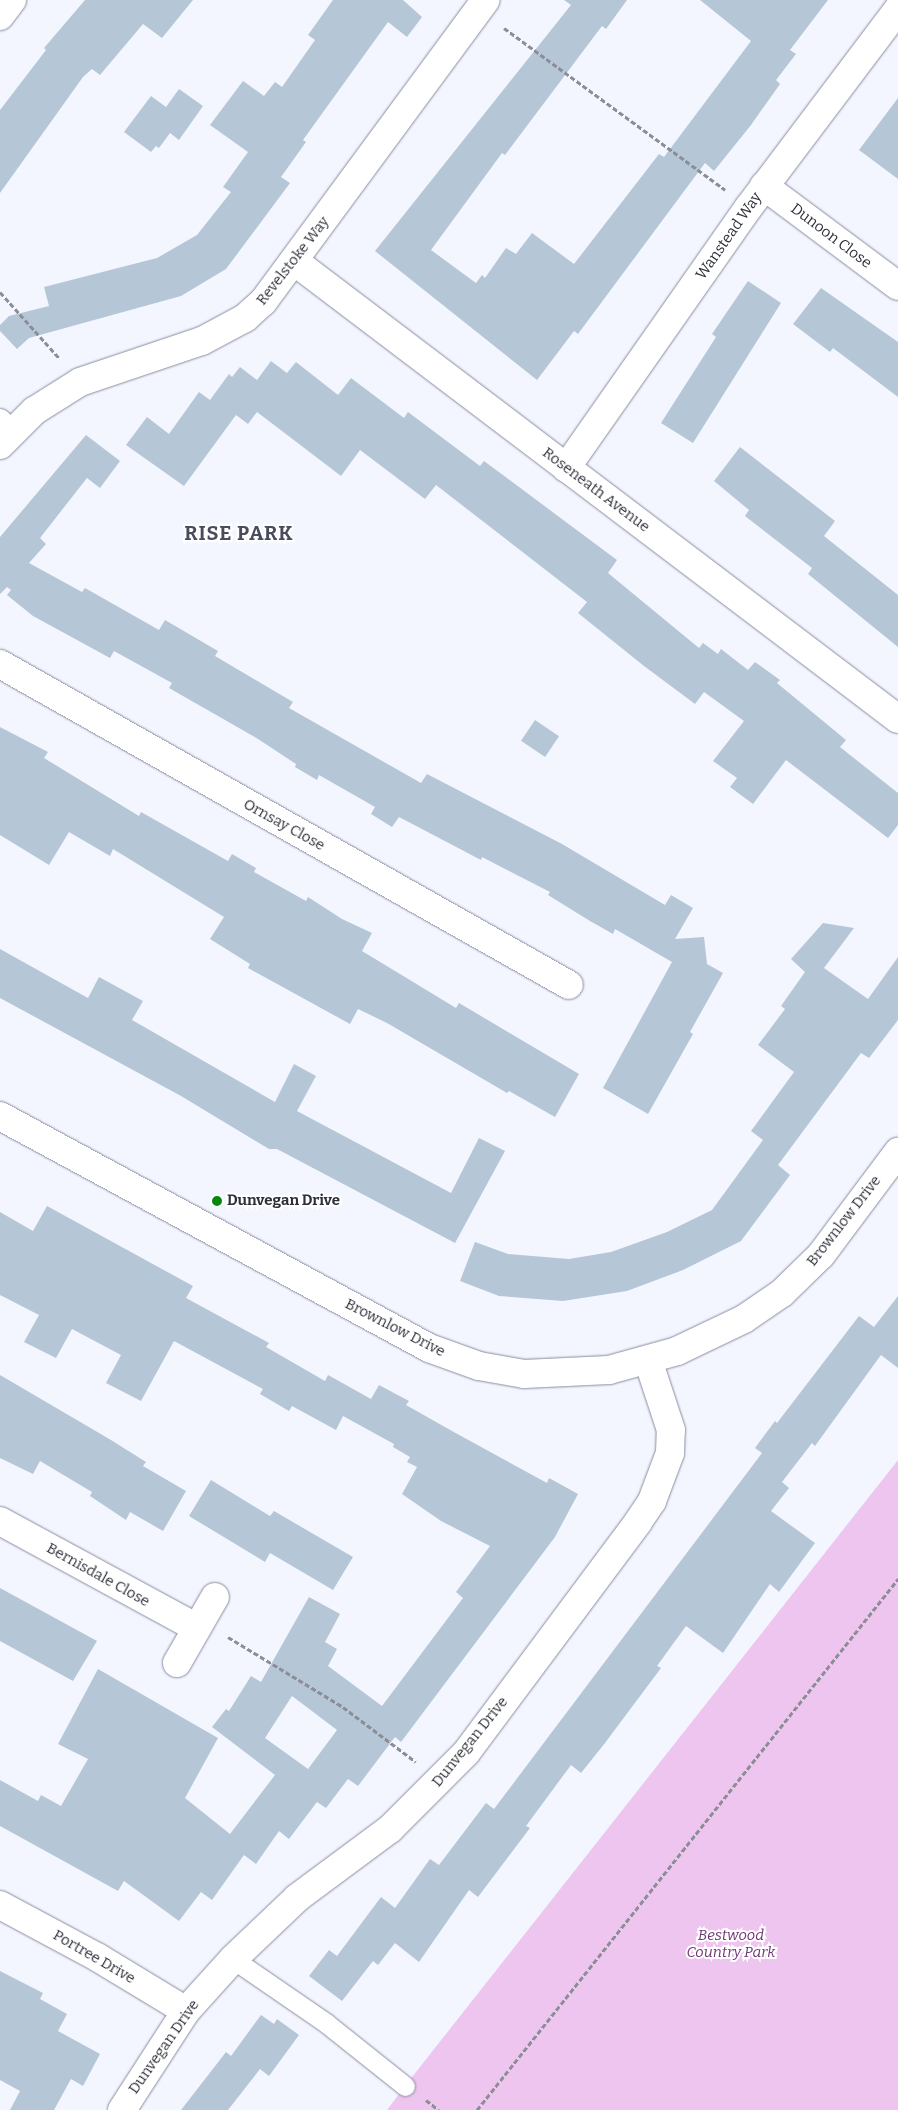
<!DOCTYPE html>
<html>
<head>
<meta charset="utf-8">
<style>
	body { margin:0 }
	#map { position:relative; width:898px; height:2110px; overflow:hidden; background:#f4f6ff; font-family:Bitter,serif }
	div>[style] { position:absolute }
	.green>* { inset:0; background:#edc5ef }
	.building>* { inset:0; background:#b5c6d6; transform-origin:0 0 }
	.path>* { height:3px; margin-top:-1.5px; transform-origin:0; background:repeating-linear-gradient(90deg,#8c8e97 0 5px,transparent 0 7.5px) }
	.roads { filter:drop-shadow(0 0 1px #888da0) drop-shadow(0 0 1px #888da0) }
	.service>* { height:19px; margin:-9.5px; padding:0 9.5px; transform-origin:9.5px; border-radius:9.5px; background:#fff }
	.minor>* { height:28px; margin:-14px; padding:0 14px; transform-origin:14px; border-radius:14px; background:#fff }
	.dots>* { width:14px; height:14px; translate:-50% -50%; box-sizing:border-box; border:2px solid #fff; border-radius:50% }
	span { translate:-50% -50%; white-space:nowrap; text-align:center; line-height:1.15; -webkit-text-stroke:4px #fff; paint-order:stroke }
	.street-label { font-size:15px; color:#2d3038 }
	.poi-label { font-size:15px; color:#2d3038; font-weight:700 }
	.left { translate:0 -50%; text-align:left }
	.park-label { font-size:15px; color:#703775; font-style:italic }
	.district-label { font-size:20px; color:#484c5e; font-weight:700; letter-spacing:1px }
</style>
</head>
<body>
<div id="map">
	<div class="green">
		<i style="clip-path:polygon(898px 1460px,898px 2110px,387px 2110px,405px 2086px)"></i>
	</div>
	<div class="building">
		<i style="clip-path:polygon(85px 0,193px 0,162px 38px,143px 24px,100px 75px,92px 69px,83px 77px,0 193px,0 110px,46px 50px,44px 48px)"></i>
		<i style="clip-path:polygon(333px 0,403px 0,422px 17px,407px 37px,388px 22px,303px 140px,306px 142px,281px 177px,290px 183px,226px 269px,181px 296px,29px 338px,17px 349px,0 331px,0 325px,9px 316px,49px 306px,44px 287px,157px 258px,197px 235px,231px 192px,223px 187px,248px 152px,210px 125px,243px 81px,264px 96px,275px 82px,282px 87px,315px 40px,308px 35px)"></i>
		<i style="clip-path:polygon(564px 0,627px 0,606px 29px,602px 26px,505px 155px,502px 153px,431px 250px,476px 283px,482px 275px,485px 278px,506px 248px,516px 254px,532px 233px,574px 264px,659px 154px,664px 157px,751px 41px,700px 0,828px 0,790px 50px,796px 54px,776px 80px,780px 84px,751px 125px,714px 171px,705px 163px,578px 334px,574px 331px,537px 380px,375px 251px,571px 5px)"></i>
		<i style="clip-path:polygon(179px 89px,203px 106px,179px 140px,170px 133px,159px 148px,156px 146px,151px 152px,124px 132px,151px 96px,166px 107px)"></i>
		<i style="clip-path:polygon(898px 98px,898px 179px,859px 150px)"></i>
		<i style="clip-path:polygon(748px 281px,781px 303px,693px 443px,661px 423px,716px 337px,712px 334px)"></i>
		<i style="clip-path:polygon(821px 288px,898px 342px,898px 397px,833px 348px,830px 352px,793px 324px)"></i>
		<i style="clip-path:polygon(271px 361px,287px 373px,296px 362px,338px 395px,351px 378px,404px 418px,408px 412px,480px 466px,484px 461px,617px 560px,608px 573px,699px 648px,703px 643px,718px 654px,721px 649px,748px 670px,755px 662px,780px 680px,777px 683px,846px 740px,840px 747px,898px 793px,898px 825px,888px 838px,786px 760px,753px 804px,730px 787px,737px 778px,713px 761px,744px 721px,704px 692px,695px 704px,644px 666px,578px 613px,587px 602px,436px 485px,425px 499px,360px 450px,341px 476px,257px 412px,248px 424px,236px 415px,184px 486px,126px 445px,147px 417px,169px 434px,199px 392px,210px 400px,229px 374px,232px 377px,240px 367px,257px 380px)"></i>
		<i style="clip-path:polygon(86px 435px,120px 461px,100px 488px,87px 478px,40px 538px,46px 544px,29px 563px,82px 592px,85px 588px,159px 630px,165px 620px,218px 651px,215px 656px,293px 702px,289px 708px,421px 783px,427px 774px,562px 844px,665px 905px,671px 895px,693px 908px,675px 939px,704px 937px,707px 964px,723px 973px,690px 1032px,693px 1034px,648px 1114px,603px 1088px,672px 962px,615px 929px,613px 934px,590px 921px,548px 895px,550px 892px,482px 857px,481px 860px,399px 817px,392px 827px,371px 814px,375px 807px,319px 775px,317px 780px,295px 767px,296px 764px,258px 739px,169px 688px,172px 683px,114px 651px,110px 658px,33px 616px,7px 595px,11px 590px,7px 587px,0 594px,0 537px)"></i>
		<i style="clip-path:polygon(740px 447px,835px 521px,824px 536px,898px 595px,898px 647px,808px 574px,812px 568px,745px 516px,749px 510px,714px 481px)"></i>
		<i style="left:535px;top:720px;width:29px;height:25px;rotate:34deg"></i>
		<i style="clip-path:polygon(0 727px,48px 752px,44px 758px,139px 816px,141px 812px,228px 861px,232px 854px,256px 868px,254px 872px,306px 901px,308px 897px,342px 919px,372px 933px,362px 951px,456px 1008px,459px 1003px,579px 1074px,555px 1117px,509px 1091px,507px 1093px,387px 1023px,358px 1009px,350px 1024px,248px 968px,250px 964px,210px 939px,224px 917px,113px 849px,110px 856px,69px 832px,49px 865px,0 835px)"></i>
		<i style="clip-path:polygon(823px 923px,854px 928px,824px 968px,868px 999px,898px 957px,898px 1020px,869px 1058px,861px 1053px,778px 1165px,790px 1175px,741px 1241px,683px 1270px,627px 1291px,563px 1301px,499px 1296px,460px 1281px,475px 1242px,508px 1254px,569px 1259px,611px 1252px,667px 1232px,712px 1210px,763px 1140px,751px 1131px,794px 1072px,758px 1045px,785px 1009px,781px 1006px,805px 972px,791px 959px)"></i>
		<i style="clip-path:polygon(0 949px,88px 998px,99px 977px,143px 1001px,132px 1020px,275px 1102px,294px 1064px,316px 1076px,297px 1111px,451px 1193px,479px 1138px,505px 1151px,455px 1243px,277px 1149px,269px 1149px,181px 1096px,0 998px)"></i>
		<i style="clip-path:polygon(evenodd,47px 1206px,193px 1286px,186px 1298px,269px 1343px,266px 1347px,325px 1381px,328px 1375px,371px 1399px,379px 1385px,409px 1401px,406px 1405px,452px 1431px,547px 1483px,549px 1478px,578px 1494px,555px 1537px,401px 1742px,395px 1737px,358px 1786px,348px 1779px,326px 1808px,317px 1802px,289px 1839px,279px 1831px,256px 1864px,244px 1855px,212px 1900px,201px 1892px,179px 1921px,124px 1881px,118px 1891px,0 1826px,0 1780px,38px 1801px,41px 1795px,61px 1806px,88px 1759px,58px 1744px,98px 1669px,218px 1738px,185px 1798px,230px 1834px,275px 1775px,212px 1727px,226px 1709px,229px 1711px,251px 1676px,261px 1682px,309px 1597px,340px 1614px,325px 1642px,337px 1649px,328px 1666px,382px 1706px,463px 1598px,456px 1592px,490px 1546px,441px 1521px,402px 1494px,417px 1467px,407px 1462px,410px 1457px,393px 1447px,394px 1444px,343px 1416px,336px 1430px,292px 1406px,289px 1411px,260px 1394px,263px 1389px,174px 1341px,141px 1401px,106px 1383px,121px 1355px,72px 1329px,56px 1358px,24px 1342px,39px 1315px,0 1295px,0 1212px,33px 1231px,47px 1206px,292px 1696px,337px 1730px,308px 1769px,265px 1738px,292px 1696px)"></i>
		<i style="clip-path:polygon(898px 1296px,898px 1368px,881px 1355px,815px 1446px,812px 1443px,782px 1482px,789px 1488px,771px 1511px,815px 1543px,779px 1592px,770px 1584px,723px 1653px,686px 1626px,657px 1666px,661px 1668px,605px 1743px,581px 1773px,571px 1765px,526px 1826px,530px 1828px,478px 1897px,469px 1890px,419px 1962px,395px 1943px,378px 1965px,373px 1961px,342px 2001px,309px 1976px,329px 1950px,337px 1956px,381px 1897px,395px 1908px,430px 1859px,439px 1865px,486px 1803px,494px 1809px,762px 1453px,755px 1448px,775px 1421px,777px 1423px,859px 1316px,874px 1327px)"></i>
		<i style="clip-path:polygon(0 1375px,111px 1440px,146px 1462px,143px 1466px,186px 1491px,163px 1531px,130px 1512px,126px 1520px,90px 1496px,92px 1492px,40px 1461px,33px 1474px,0 1458px)"></i>
		<i style="clip-path:polygon(211px 1480px,270px 1516px,274px 1511px,353px 1557px,333px 1590px,270px 1553px,265px 1562px,189px 1516px)"></i>
		<i style="clip-path:polygon(0 1588px,97px 1641px,73px 1681px,0 1641px)"></i>
		<i style="clip-path:polygon(0 1971px,43px 1993px,40px 1999px,67px 2014px,58px 2031px,100px 2054px,83px 2086px,71px 2079px,54px 2110px,10px 2110px,20px 2091px,0 2080px)"></i>
		<i style="clip-path:polygon(261px 2015px,274px 2024px,277px 2019px,299px 2035px,269px 2076px,260px 2069px,228px 2110px,181px 2110px,226px 2052px,231px 2056px)"></i>
	</div>
	<div class="path">
		<i style="left:504px;top:28px;width:274px;rotate:36.2deg"></i>
		<i style="left:0;top:292px;width:89px;rotate:48.2deg"></i>
		<i style="left:228px;top:1637px;width:135px;rotate:31.3deg"></i>
		<i style="left:343px;top:1707px;width:91px;rotate:37deg"></i>
		<i style="left:426px;top:2100px;width:16px;rotate:38deg"></i>
		<i style="left:477px;top:2110px;width:678px;rotate:-51.59deg"></i>
	</div>
	<div class="roads">
		<div class="service">
			<i style="left:0;top:418px;width:18px;rotate:43deg"></i>
			<i style="left:233px;top:1959px;width:113px;rotate:34.5deg"></i>
			<i style="left:326px;top:2023px;width:101px;rotate:38.6deg"></i>
		</div>
		<div class="minor">
			<i style="left:0;top:16px;width:20px;rotate:-53deg"></i>
			<i style="left:764px;top:186px;width:167px;rotate:36.7deg"></i>
			<i style="left:294px;top:261px;width:758px;rotate:37.17deg"></i>
			<i style="left:0;top:445px;width:48px;rotate:-45deg"></i>
			<i style="left:34px;top:411px;width:54px;rotate:-32.2deg"></i>
			<i style="left:80px;top:382px;width:129px;rotate:-18.6deg"></i>
			<i style="left:202px;top:341px;width:49px;rotate:-28.1deg"></i>
			<i style="left:245px;top:318px;width:24px;rotate:-42deg"></i>
			<i style="left:263px;top:302px;width:375px;rotate:-53.6deg"></i>
			<i style="left:566px;top:468px;width:319px;rotate:-55deg"></i>
			<i style="left:749px;top:207px;width:248px;rotate:-53deg"></i>
			<i style="left:0;top:664px;width:653px;rotate:29.43deg"></i>
			<i style="left:0;top:1116px;width:488px;rotate:28.4deg"></i>
			<i style="left:429px;top:1348px;width:53px;rotate:19.8deg"></i>
			<i style="left:479px;top:1366px;width:46px;rotate:10.1deg"></i>
			<i style="left:524px;top:1374px;width:85px;rotate:-2.7deg"></i>
			<i style="left:609px;top:1370px;width:71px;rotate:-15.6deg"></i>
			<i style="left:677px;top:1351px;width:74px;rotate:-25.5deg"></i>
			<i style="left:744px;top:1319px;width:46px;rotate:-34.4deg"></i>
			<i style="left:782px;top:1293px;width:54px;rotate:-44.3deg"></i>
			<i style="left:821px;top:1255px;width:129px;rotate:-53.2deg"></i>
			<i style="left:0;top:1521px;width:224px;rotate:28.5deg"></i>
			<i style="left:177px;top:1663px;width:76px;rotate:-60.1deg"></i>
			<i style="left:0;top:1905px;width:110px;rotate:28.2deg"></i>
			<i style="left:97px;top:1957px;width:104px;rotate:31.2deg"></i>
			<i style="left:122px;top:2110px;width:118px;rotate:-57.1deg"></i>
			<i style="left:186px;top:2011px;width:70px;rotate:-47.9deg"></i>
			<i style="left:233px;top:1959px;width:88px;rotate:-43.6deg"></i>
			<i style="left:297px;top:1898px;width:116px;rotate:-36.6deg"></i>
			<i style="left:390px;top:1829px;width:107px;rotate:-45deg"></i>
			<i style="left:466px;top:1753px;width:288px;rotate:-53.3deg"></i>
			<i style="left:638px;top:1522px;width:25px;rotate:-56deg"></i>
			<i style="left:652px;top:1501px;width:51px;rotate:-69.4deg"></i>
			<i style="left:670px;top:1453px;width:23px;rotate:-88deg"></i>
			<i style="left:671px;top:1430px;width:74px;rotate:-108.2deg"></i>
		</div>
	</div>
	<div class="dots">
		<i style="left:217px;top:1201px;background:#06880e"></i>
	</div>
	<div class="street-label">
		<span style="left:729px;top:236px;rotate:-55deg">Wanstead Way</span>
		<span style="left:831px;top:236px;rotate:37deg">Dunoon Close</span>
		<span style="left:293px;top:261px;rotate:-52deg">Revelstoke Way</span>
		<span style="left:596px;top:490px;rotate:37deg">Roseneath Avenue</span>
		<span style="left:284px;top:825px;rotate:29deg">Ornsay Close</span>
		<span style="left:844px;top:1221px;rotate:-52deg">Brownlow Drive</span>
		<span style="left:395px;top:1328px;rotate:27deg">Brownlow Drive</span>
		<span style="left:98px;top:1575px;rotate:29deg">Bernisdale Close</span>
		<span style="left:470px;top:1742px;rotate:-51deg">Dunvegan Drive</span>
		<span style="left:94px;top:1957px;rotate:30deg">Portree Drive</span>
		<span style="left:164px;top:2047px;rotate:-55deg">Dunvegan Drive</span>
	</div>
	<div class="poi-label">
		<span class="left" style="left:227px;top:1201px">Dunvegan Drive</span>
	</div>
	<div class="park-label">
		<span style="left:731px;top:1944px">Bestwood<br>Country Park</span>
	</div>
	<div class="district-label">
		<span style="left:239px;top:533px">RISE PARK</span>
	</div>
</div>
</body>
</html>
